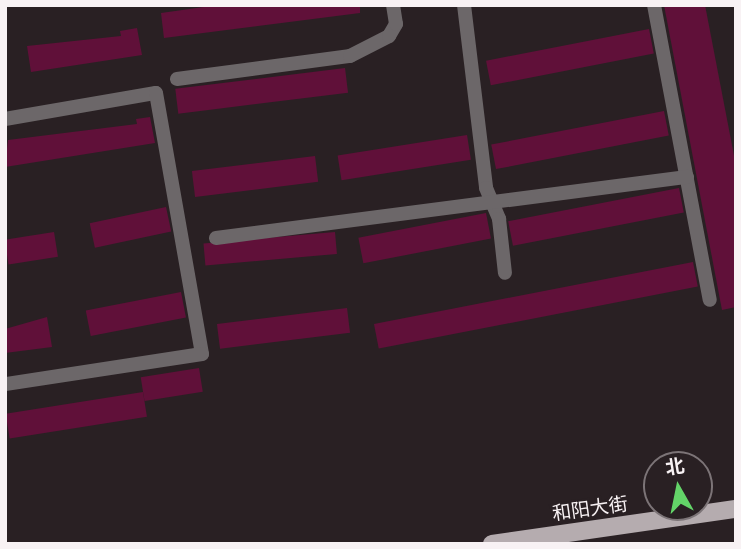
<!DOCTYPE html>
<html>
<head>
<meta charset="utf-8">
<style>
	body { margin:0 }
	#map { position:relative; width:741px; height:549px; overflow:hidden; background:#292023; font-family:"Work Sans","Noto Sans SC",sans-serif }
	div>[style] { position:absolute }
	.building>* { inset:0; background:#601039; transform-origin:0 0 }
	.minor>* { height:14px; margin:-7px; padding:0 7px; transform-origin:7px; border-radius:7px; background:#6c6769 }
	.major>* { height:18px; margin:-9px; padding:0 9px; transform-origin:9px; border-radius:9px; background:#b5acaf }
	span { translate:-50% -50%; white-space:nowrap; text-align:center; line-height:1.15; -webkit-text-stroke:5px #292023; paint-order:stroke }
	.street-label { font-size:19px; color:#f8f2f4 }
	.frame { position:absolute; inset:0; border:7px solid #f8f2f4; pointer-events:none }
	.north { position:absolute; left:643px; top:451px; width:70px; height:70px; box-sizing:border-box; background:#292023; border:2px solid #7c7477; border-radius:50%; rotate:351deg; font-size:19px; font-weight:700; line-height:28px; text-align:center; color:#f8f2f4 }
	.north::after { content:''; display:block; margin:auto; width:24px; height:32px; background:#63d468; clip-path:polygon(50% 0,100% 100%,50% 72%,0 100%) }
</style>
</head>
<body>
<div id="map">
	<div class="building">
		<i style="clip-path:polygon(218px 5px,360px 5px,360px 13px,164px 38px,161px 13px)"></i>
		<i style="clip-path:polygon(664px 5px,705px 5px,736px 166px,736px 307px,722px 310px)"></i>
		<i style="clip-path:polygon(137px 28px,142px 55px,31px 72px,27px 46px,121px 36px,120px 31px)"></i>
		<i style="left:649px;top:29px;width:25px;height:166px;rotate:79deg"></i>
		<i style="left:345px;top:68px;width:25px;height:171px;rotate:83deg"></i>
		<i style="left:664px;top:111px;width:25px;height:176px;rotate:79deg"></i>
		<i style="clip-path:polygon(150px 117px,155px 143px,5px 167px,8px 140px,137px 124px,136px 119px)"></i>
		<i style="left:467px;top:135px;width:25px;height:131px;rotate:81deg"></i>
		<i style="left:315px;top:156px;width:26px;height:124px;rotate:83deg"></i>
		<i style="left:679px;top:188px;width:25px;height:174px;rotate:79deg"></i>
		<i style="left:166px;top:207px;width:25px;height:78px;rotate:78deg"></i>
		<i style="left:486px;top:213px;width:26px;height:130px;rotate:79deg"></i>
		<i style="left:54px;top:232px;width:25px;height:50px;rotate:81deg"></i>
		<i style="left:335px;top:232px;width:22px;height:132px;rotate:85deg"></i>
		<i style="left:693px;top:262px;width:25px;height:325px;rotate:79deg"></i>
		<i style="left:181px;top:292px;width:26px;height:97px;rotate:79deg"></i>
		<i style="left:347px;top:308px;width:25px;height:131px;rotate:83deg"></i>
		<i style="clip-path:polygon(47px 317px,52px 347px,5px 353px,5px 329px)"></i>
		<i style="left:199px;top:368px;width:24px;height:59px;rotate:81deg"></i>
		<i style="left:143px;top:392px;width:25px;height:139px;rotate:81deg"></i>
	</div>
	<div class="minor">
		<i style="left:464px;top:5px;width:184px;rotate:83.1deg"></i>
		<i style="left:486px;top:188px;width:34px;rotate:67deg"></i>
		<i style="left:499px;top:219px;width:54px;rotate:83.7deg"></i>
		<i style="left:654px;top:5px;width:300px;rotate:79.3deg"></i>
		<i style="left:177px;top:79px;width:175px;rotate:-7.6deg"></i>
		<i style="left:350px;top:56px;width:44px;rotate:-27.1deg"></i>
		<i style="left:389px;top:36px;width:14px;rotate:-60deg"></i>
		<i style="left:396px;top:24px;width:19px;rotate:-99deg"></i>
		<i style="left:5px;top:119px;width:153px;rotate:-9.8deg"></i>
		<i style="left:156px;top:93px;width:265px;rotate:80deg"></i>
		<i style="left:202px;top:354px;width:199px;rotate:171.3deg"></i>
		<i style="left:216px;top:238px;width:475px;rotate:-7.4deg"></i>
	</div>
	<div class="major">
		<i style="left:492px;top:544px;width:246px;rotate:-8.2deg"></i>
	</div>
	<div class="street-label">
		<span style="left:590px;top:509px;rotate:-8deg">和阳大街</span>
	</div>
	<div class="frame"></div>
	<div class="north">北</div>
</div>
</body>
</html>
